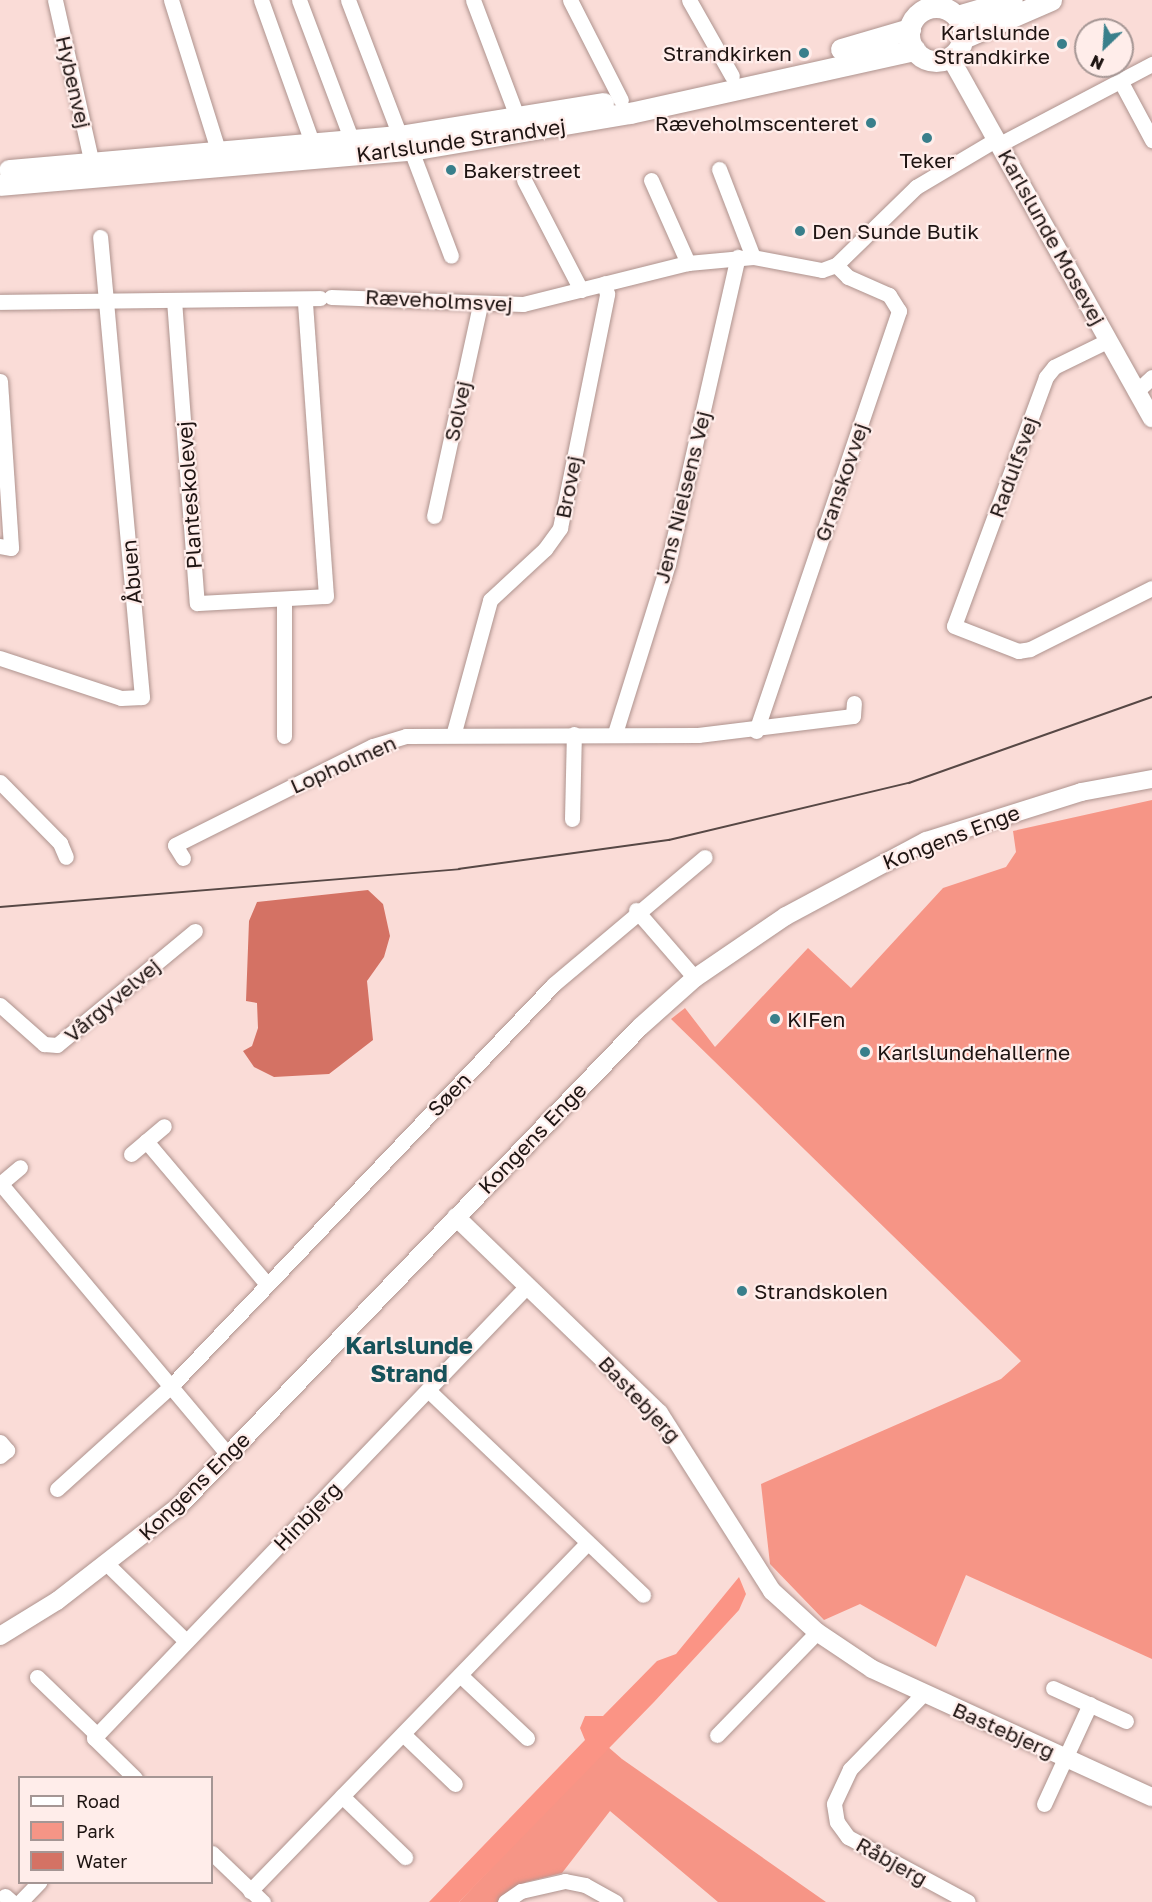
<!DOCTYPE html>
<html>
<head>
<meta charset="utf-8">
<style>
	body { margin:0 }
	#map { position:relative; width:1152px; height:1902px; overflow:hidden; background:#fadcd7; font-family:"Golos Text",sans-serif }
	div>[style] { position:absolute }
	.green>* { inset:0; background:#f69586 }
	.forest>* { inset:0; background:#fb9485 }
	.water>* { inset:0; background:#d47264 }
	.roads { filter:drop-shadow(0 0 2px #ae938e) drop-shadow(0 0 2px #ae938e) }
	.minor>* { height:15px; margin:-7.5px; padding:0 7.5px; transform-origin:7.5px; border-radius:7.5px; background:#fff }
	.tertiary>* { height:18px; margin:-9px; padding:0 9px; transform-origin:9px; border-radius:9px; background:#fff }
	.secondary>* { height:21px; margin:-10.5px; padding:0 10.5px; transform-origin:10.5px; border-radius:10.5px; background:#fff }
	.secondary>.ring { margin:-10.5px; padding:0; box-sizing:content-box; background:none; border:21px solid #fff; border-radius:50% }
	.tram>* { height:1.5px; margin:-0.75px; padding:0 0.75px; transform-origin:0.75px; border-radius:0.75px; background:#574845 }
	.dots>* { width:16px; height:16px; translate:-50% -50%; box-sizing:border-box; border:3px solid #ffedea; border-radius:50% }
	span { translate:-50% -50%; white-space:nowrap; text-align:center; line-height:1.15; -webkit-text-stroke:4.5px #ffedea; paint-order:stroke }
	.poi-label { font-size:21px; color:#1e1412 }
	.right { translate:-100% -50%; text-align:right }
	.left { translate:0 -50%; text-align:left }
	.street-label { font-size:21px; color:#1e1412 }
	.quarter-label { font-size:24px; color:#17525a; font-weight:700 }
	.legend { position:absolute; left:18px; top:1776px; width:195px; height:108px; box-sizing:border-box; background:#ffedea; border:2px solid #a59694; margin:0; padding:8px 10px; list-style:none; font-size:18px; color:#1e1412 }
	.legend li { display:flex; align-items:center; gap:12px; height:30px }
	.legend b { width:30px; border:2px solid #a59694 }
	.north { position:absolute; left:1074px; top:18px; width:60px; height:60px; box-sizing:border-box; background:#ffedea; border:2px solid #a59694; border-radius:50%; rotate:205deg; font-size:16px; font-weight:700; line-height:24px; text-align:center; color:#1e1412 }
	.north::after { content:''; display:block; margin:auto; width:21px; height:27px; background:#397f8b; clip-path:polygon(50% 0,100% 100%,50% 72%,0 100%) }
</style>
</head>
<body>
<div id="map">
	<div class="green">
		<i style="clip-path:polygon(1152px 800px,1152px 1659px,966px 1575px,936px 1647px,860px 1604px,824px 1620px,770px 1564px,761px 1484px,1001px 1379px,1021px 1361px,671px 1019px,685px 1008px,715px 1047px,808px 948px,851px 988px,943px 888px,1006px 867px,1016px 852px,1013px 831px)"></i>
		<i style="clip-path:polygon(607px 1746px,622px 1759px,826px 1902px,718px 1902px,610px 1811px,562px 1873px,526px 1882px,499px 1902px,459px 1902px)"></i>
	</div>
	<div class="forest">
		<i style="clip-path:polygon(739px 1577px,746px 1594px,739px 1610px,654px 1702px,459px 1902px,429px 1902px,585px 1740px,580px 1728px,585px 1716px,603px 1716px,657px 1661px,676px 1654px)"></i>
	</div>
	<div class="water">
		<i style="clip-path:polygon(368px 890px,383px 904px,390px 936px,384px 957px,367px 981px,373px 1040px,329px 1074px,274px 1077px,254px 1067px,243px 1051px,252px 1046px,258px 1028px,257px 1003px,246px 1001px,249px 921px,257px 902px)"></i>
	</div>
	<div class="roads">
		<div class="minor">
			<i style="left:55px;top:0;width:168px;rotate:77.3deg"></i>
			<i style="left:171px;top:0;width:160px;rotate:72.6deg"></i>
			<i style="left:261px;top:0;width:154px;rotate:70.3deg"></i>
			<i style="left:299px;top:0;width:151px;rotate:69.4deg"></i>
			<i style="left:348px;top:0;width:146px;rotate:69.1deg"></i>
			<i style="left:473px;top:0;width:127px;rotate:69.3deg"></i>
			<i style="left:570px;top:0;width:112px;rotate:63deg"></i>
			<i style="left:689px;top:0;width:87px;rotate:60.5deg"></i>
			<i style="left:1122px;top:84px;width:64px;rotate:61.8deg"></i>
			<i style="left:1000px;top:144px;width:172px;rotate:-27.8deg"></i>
			<i style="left:411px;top:150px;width:113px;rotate:69.3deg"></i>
			<i style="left:719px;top:169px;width:94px;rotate:68.9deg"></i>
			<i style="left:524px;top:180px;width:124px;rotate:62.6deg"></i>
			<i style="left:651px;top:180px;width:91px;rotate:66deg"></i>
			<i style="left:331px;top:297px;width:192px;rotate:2.1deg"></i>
			<i style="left:523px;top:304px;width:170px;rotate:-14deg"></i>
			<i style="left:688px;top:263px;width:65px;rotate:-5.3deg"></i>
			<i style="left:753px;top:257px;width:70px;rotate:10.7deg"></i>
			<i style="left:822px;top:270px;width:15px;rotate:-20deg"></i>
			<i style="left:836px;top:265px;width:112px;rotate:-44.3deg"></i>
			<i style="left:916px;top:187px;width:94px;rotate:-30.7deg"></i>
			<i style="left:174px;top:300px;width:304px;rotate:85.7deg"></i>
			<i style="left:197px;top:603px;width:129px;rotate:-3.1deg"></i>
			<i style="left:326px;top:596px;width:296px;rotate:-94.1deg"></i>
			<i style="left:0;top:302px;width:320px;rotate:-0.7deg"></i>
			<i style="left:1109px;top:340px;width:61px;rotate:153.9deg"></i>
			<i style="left:1054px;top:367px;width:13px;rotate:129deg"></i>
			<i style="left:1046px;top:377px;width:265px;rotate:110.3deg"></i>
			<i style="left:954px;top:626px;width:69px;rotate:21.3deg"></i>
			<i style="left:1018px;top:651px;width:12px;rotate:-9deg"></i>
			<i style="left:1030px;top:649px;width:136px;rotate:-26.6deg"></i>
			<i style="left:0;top:381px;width:167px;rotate:86.2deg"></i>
			<i style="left:11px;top:548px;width:11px;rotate:-170deg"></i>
			<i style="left:1138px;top:390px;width:19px;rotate:-43deg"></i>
			<i style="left:434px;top:516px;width:216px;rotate:-77.7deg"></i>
			<i style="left:0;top:658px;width:127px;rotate:18.3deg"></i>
			<i style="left:121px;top:698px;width:21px;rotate:-3deg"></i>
			<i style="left:142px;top:697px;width:462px;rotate:-95.2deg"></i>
			<i style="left:756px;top:731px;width:444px;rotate:-71.2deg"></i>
			<i style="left:899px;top:311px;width:19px;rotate:-122deg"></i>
			<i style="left:889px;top:295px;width:45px;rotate:-156.3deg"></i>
			<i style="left:848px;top:277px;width:17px;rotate:-135deg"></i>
			<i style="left:454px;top:732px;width:137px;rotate:-74.7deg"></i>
			<i style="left:490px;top:600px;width:75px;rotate:-42.8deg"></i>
			<i style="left:545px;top:549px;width:26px;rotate:-54deg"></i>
			<i style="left:560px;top:528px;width:239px;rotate:-78.6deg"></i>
			<i style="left:607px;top:294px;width:11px;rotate:-105deg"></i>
			<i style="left:615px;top:733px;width:177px;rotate:-72.6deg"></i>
			<i style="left:668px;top:564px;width:315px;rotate:-77.2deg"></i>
			<i style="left:284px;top:736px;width:137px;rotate:-90deg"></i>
			<i style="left:0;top:782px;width:86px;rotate:45.5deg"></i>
			<i style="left:60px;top:843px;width:15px;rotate:67deg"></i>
			<i style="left:572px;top:819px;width:85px;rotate:-88.7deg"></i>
			<i style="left:183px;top:858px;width:15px;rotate:-122deg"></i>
			<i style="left:175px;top:845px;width:221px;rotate:-26.6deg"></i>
			<i style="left:373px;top:746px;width:34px;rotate:-17deg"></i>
			<i style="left:406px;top:736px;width:292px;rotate:-0.2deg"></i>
			<i style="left:698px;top:735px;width:156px;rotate:-7deg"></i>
			<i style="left:853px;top:716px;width:13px;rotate:-86deg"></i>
			<i style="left:636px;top:910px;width:90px;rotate:49.1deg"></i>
			<i style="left:0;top:1005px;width:59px;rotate:41.6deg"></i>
			<i style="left:44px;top:1044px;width:13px;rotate:4deg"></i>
			<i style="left:57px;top:1045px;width:179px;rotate:-39.6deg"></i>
			<i style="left:146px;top:1141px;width:186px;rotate:49.8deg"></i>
			<i style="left:131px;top:1154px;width:43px;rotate:-40.3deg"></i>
			<i style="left:0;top:1183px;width:355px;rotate:50deg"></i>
			<i style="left:0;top:1184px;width:26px;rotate:-40deg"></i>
			<i style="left:428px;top:1390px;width:297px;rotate:43.6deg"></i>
			<i style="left:0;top:1442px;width:11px;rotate:49deg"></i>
			<i style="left:7px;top:1450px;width:9px;rotate:139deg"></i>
			<i style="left:57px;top:1489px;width:154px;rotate:-42.1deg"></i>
			<i style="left:171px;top:1386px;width:555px;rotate:-46.39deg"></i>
			<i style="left:554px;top:984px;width:197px;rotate:-40.1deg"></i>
			<i style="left:107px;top:1564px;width:110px;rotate:44.3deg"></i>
			<i style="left:460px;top:1675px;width:92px;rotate:43.2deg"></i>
			<i style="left:37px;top:1677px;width:83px;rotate:44deg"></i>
			<i style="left:1053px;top:1688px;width:80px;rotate:24.3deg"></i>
			<i style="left:923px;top:1694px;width:105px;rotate:134.2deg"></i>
			<i style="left:850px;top:1769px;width:38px;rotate:115deg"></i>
			<i style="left:834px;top:1804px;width:18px;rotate:81deg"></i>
			<i style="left:837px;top:1822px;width:19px;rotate:54deg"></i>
			<i style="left:848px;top:1837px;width:136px;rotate:28.4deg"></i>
			<i style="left:403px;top:1734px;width:72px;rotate:43.9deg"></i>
			<i style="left:717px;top:1735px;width:144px;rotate:-45.8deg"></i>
			<i style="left:135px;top:1778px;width:57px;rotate:-135.7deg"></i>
			<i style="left:94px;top:1738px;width:626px;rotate:-46.23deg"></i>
			<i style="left:342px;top:1796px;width:88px;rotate:44.1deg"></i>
			<i style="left:1044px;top:1804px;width:110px;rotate:-65.3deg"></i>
			<i style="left:212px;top:1853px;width:71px;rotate:43.9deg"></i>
			<i style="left:250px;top:1891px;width:484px;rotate:-45.9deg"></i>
			<i style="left:5px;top:1896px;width:9px;rotate:41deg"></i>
			<i style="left:20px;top:1902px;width:28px;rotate:-46deg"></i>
			<i style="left:505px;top:1902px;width:19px;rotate:-35deg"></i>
			<i style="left:521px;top:1891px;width:45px;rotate:-12.8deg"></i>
			<i style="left:565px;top:1881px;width:20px;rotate:11deg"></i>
			<i style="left:585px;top:1885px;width:35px;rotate:29deg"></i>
		</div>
		<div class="tertiary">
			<i style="left:950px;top:57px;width:414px;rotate:60.8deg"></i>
			<i style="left:456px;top:1217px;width:282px;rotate:44deg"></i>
			<i style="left:659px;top:1413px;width:211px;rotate:57.6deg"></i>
			<i style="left:772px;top:1591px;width:61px;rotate:42.3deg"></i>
			<i style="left:817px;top:1632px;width:66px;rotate:33.9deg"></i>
			<i style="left:872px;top:1669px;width:308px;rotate:24.6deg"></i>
			<i style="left:0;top:1636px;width:67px;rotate:-31.6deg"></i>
			<i style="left:57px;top:1601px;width:155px;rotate:-37.9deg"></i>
			<i style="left:179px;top:1506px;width:665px;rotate:-46.1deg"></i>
			<i style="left:640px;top:1027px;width:74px;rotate:-41.7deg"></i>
			<i style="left:695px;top:978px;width:110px;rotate:-34.3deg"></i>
			<i style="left:786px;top:916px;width:159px;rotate:-28.2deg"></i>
			<i style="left:926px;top:841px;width:163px;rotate:-17.5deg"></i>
			<i style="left:1081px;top:792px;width:72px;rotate:-10.4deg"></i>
		</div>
		<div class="secondary">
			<i class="ring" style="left:909px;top:7px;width:33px;height:33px"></i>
			<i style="left:957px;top:16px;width:57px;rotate:-16.2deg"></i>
			<i style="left:963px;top:38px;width:96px;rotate:-23.4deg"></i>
			<i style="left:841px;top:49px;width:72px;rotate:-16.2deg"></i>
			<i style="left:9px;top:170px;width:392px;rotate:-5deg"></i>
			<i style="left:400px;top:136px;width:206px;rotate:-9.2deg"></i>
			<i style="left:0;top:185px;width:412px;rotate:-4.9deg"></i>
			<i style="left:411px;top:150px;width:222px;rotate:-9.6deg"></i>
			<i style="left:630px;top:113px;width:292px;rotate:-12.5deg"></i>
		</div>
	</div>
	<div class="tram">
		<i style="left:0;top:907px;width:461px;rotate:-4.7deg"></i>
		<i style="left:459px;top:869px;width:212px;rotate:-7.9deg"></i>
		<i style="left:669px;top:840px;width:247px;rotate:-13.4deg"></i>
		<i style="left:909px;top:783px;width:258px;rotate:-19.5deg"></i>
	</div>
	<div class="dots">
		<i style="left:1062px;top:44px;background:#397f8b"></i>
		<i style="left:804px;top:53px;background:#397f8b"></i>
		<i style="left:871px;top:123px;background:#397f8b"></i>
		<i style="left:927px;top:138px;background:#397f8b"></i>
		<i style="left:451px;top:170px;background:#397f8b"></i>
		<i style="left:800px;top:231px;background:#397f8b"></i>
		<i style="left:775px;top:1019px;background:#397f8b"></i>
		<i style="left:865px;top:1052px;background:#397f8b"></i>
		<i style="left:742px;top:1291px;background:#397f8b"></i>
	</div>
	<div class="poi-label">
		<span class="right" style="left:1050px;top:44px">Karlslunde<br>Strandkirke</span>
		<span class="right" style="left:792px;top:53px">Strandkirken</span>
		<span class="right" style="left:859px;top:123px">Ræveholmscenteret</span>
		<span style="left:927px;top:160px">Teker</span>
		<span class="left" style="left:463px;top:170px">Bakerstreet</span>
		<span class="left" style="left:812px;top:231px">Den Sunde Butik</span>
		<span class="left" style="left:787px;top:1019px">KIFen</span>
		<span class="left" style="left:877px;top:1052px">Karlslundehallerne</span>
		<span class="left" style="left:754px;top:1291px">Strandskolen</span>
	</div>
	<div class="street-label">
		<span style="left:74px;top:82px;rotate:77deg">Hybenvej</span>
		<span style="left:461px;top:140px;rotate:-8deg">Karlslunde Strandvej</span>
		<span style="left:1052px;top:237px;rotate:61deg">Karlslunde Mosevej</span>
		<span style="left:439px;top:300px;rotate:3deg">Ræveholmsvej</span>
		<span style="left:457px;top:411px;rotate:-78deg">Solvej</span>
		<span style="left:1013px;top:467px;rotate:-70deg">Radulfsvej</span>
		<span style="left:841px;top:482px;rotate:-71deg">Granskovvej</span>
		<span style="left:568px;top:487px;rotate:-79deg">Brovej</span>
		<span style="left:189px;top:495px;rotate:-94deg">Planteskolevej</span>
		<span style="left:682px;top:497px;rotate:-76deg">Jens Nielsens Vej</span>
		<span style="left:131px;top:572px;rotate:-95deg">Åbuen</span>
		<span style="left:343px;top:764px;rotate:-24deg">Lopholmen</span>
		<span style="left:951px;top:837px;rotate:-21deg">Kongens Enge</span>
		<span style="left:112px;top:1000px;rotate:-40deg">Vårgyvelvej</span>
		<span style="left:449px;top:1094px;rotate:-46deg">Søen</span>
		<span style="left:532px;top:1138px;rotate:-46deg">Kongens Enge</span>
		<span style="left:640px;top:1399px;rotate:47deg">Bastebjerg</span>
		<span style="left:194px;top:1486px;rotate:-44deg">Kongens Enge</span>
		<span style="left:307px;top:1516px;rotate:-46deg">Hinbjerg</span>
		<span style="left:1004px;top:1730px;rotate:24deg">Bastebjerg</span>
		<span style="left:892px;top:1861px;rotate:29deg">Råbjerg</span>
	</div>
	<div class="quarter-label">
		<span style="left:409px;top:1359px">Karlslunde<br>Strand</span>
	</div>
	<ul class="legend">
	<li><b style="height:8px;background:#fff"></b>Road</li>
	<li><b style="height:16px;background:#f69586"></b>Park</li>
	<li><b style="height:16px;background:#d47264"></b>Water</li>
	</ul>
	<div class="north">N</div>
</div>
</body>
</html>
